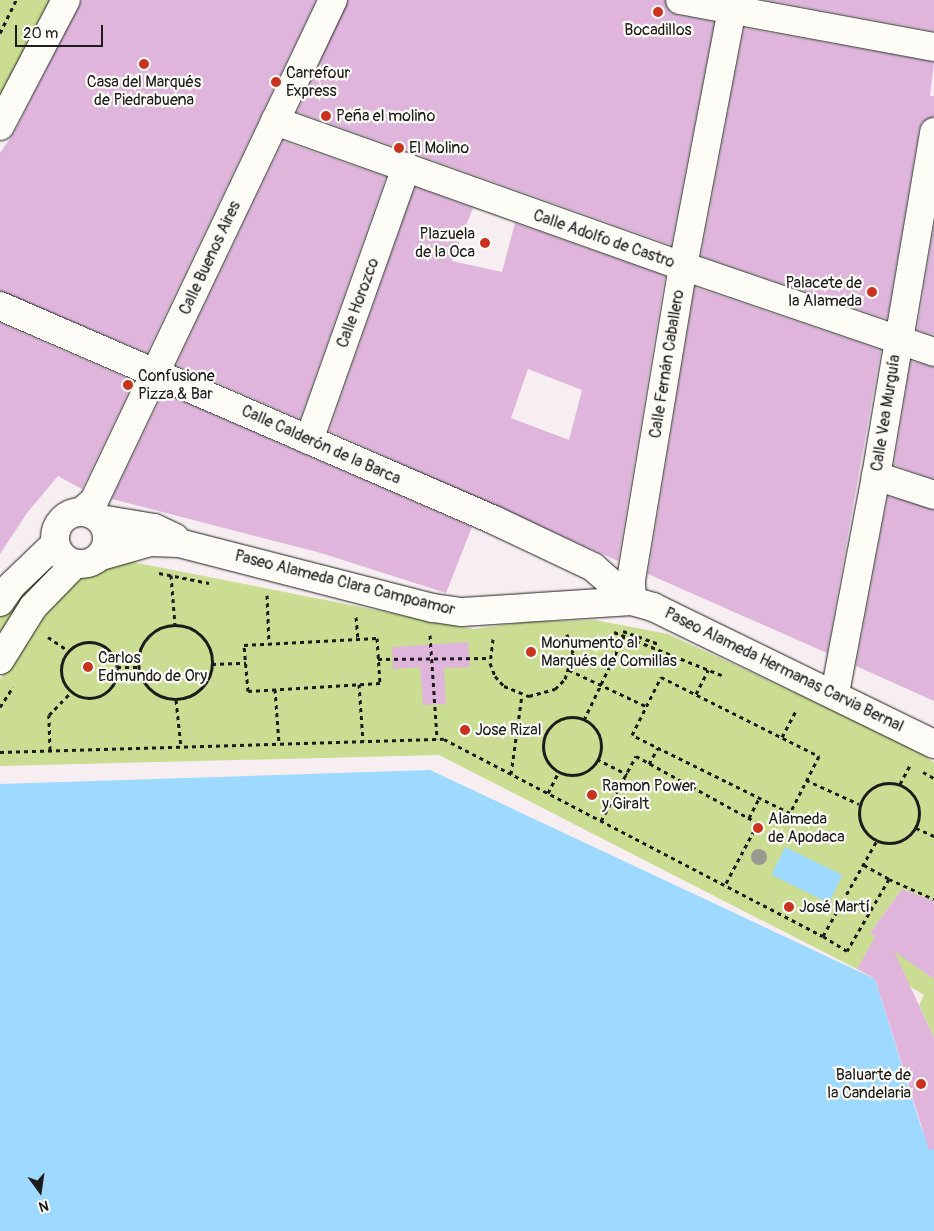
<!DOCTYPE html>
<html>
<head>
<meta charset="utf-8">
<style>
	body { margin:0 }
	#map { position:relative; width:934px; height:1231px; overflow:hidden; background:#f7eef2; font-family:Pangolin,sans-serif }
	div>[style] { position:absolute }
	.green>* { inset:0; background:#cadd92 }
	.water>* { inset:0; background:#9ed9ff; transform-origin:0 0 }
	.building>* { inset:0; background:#dfb5dc }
	.path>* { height:3px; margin-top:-1.5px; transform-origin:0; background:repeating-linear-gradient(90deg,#1c1c1c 0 4px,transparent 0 8px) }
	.path>.ring { margin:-1.5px; padding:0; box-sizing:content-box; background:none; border:3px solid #1c1c1c; border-radius:50% }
	.roads { filter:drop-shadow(0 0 1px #1c1c1c) drop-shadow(0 0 1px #1c1c1c) }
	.minor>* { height:28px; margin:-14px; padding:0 14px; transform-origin:14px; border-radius:14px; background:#fdfcf7 }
	.minor>.ring { margin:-14px; padding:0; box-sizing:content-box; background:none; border:28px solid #fdfcf7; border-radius:50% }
	.trees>* { width:16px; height:16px; margin:-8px; border-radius:50%; background:#9b9a90 }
	.dots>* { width:14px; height:14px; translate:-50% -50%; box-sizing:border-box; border:2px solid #fdfcf7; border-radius:50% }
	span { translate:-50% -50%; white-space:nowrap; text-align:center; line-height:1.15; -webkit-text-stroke:4.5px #fdfcf7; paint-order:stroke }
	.poi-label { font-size:16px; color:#1c1c1c }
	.left { translate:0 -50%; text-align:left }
	.right { translate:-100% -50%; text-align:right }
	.street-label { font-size:16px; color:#1c1c1c }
	.north { position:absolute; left:15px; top:1166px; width:50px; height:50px; -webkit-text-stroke:4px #fdfcf7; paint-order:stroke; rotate:166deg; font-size:14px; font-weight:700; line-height:20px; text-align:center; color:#1c1c1c }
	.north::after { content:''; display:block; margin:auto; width:18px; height:22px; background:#1c1c1c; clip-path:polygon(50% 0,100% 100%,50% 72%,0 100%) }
	.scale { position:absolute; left:15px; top:25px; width:88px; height:22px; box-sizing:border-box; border:2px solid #1c1c1c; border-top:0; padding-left:6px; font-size:15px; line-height:18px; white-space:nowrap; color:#1c1c1c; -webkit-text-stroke:4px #fdfcf7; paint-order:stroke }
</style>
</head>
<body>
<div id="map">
	<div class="green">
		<i style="clip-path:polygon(0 0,66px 0,0 126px)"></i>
		<i style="clip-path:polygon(112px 558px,473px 629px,524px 622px,595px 620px,668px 634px,915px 748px,934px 763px,934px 901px,902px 889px,870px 933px,934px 979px,934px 1038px,919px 1005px,924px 995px,891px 975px,861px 962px,857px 969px,439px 755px,0 766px,0 679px,62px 591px)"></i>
		<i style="clip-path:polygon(39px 576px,40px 585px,0 647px,0 617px,12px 598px)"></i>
	</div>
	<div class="water">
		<i style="clip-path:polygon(430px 770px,875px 979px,922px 1130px,934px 1144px,934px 1231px,0 1231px,0 784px)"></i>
		<i style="left:785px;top:847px;width:64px;height:31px;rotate:26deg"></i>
	</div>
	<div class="building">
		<i style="clip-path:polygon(82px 0,316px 0,147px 353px,0 291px,0 153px,14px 133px)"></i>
		<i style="clip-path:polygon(348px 0,665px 0,670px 12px,677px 15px,714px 22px,671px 245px,297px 112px)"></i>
		<i style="clip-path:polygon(766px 0,934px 0,934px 31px)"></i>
		<i style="clip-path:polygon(744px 28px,934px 62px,930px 96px,934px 96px,934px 117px,922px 122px,919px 129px,887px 319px,701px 256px)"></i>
		<i style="clip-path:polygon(283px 141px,386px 177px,300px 419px,176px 365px)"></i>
		<i style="clip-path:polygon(evenodd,415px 187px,473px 208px,452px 261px,502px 272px,515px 223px,665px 276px,618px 561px,329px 431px,415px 187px,528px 369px,582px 390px,569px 440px,511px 418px,528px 369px)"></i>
		<i style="clip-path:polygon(934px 226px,934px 335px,917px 330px)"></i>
		<i style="clip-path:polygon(695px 287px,881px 350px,827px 653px,648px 574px)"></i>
		<i style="clip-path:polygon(0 323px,134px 381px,82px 489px,58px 476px,27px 513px,0 554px)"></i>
		<i style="clip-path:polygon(911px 361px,934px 367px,934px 479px,894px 465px)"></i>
		<i style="clip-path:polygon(163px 393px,472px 527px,446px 593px,321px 553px,112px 499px)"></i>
		<i style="clip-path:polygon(888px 496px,934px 510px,934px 701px,856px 666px)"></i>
		<i style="clip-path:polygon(468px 642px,470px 667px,444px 668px,446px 704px,423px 705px,420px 667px,393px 669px,392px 647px)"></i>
		<i style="clip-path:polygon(902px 889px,934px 901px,934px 979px,894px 951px,934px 1038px,934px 1149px,929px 1150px,875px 979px,857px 969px,875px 937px,870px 933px)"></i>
	</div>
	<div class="path">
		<i style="left:0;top:33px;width:37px;rotate:-64deg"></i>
		<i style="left:159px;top:573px;width:51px;rotate:11.3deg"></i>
		<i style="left:171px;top:575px;width:50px;rotate:85.4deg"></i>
		<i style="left:267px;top:595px;width:49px;rotate:87.7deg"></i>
		<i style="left:356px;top:617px;width:22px;rotate:85deg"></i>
		<i class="ring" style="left:138px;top:625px;width:71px;height:71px"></i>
		<i style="left:623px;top:631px;width:38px;rotate:20deg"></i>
		<i style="left:614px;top:632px;width:118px;rotate:21.8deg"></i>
		<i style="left:430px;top:635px;width:104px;rotate:86.1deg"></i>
		<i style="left:48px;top:637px;width:25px;rotate:34deg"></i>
		<i style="left:377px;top:638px;width:45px;rotate:86.2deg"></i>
		<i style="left:380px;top:683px;width:132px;rotate:176.5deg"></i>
		<i style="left:248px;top:691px;width:46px;rotate:-95deg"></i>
		<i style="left:244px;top:645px;width:133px;rotate:-3deg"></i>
		<i style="left:493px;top:639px;width:24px;rotate:97deg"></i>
		<i style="left:490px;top:663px;width:14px;rotate:69deg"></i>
		<i style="left:495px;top:676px;width:13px;rotate:48deg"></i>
		<i style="left:504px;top:686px;width:27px;rotate:22deg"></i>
		<i style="left:529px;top:696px;width:27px;rotate:-15deg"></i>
		<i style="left:555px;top:689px;width:14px;rotate:-45deg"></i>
		<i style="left:565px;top:679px;width:27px;rotate:-73deg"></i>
		<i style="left:573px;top:653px;width:20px;rotate:-108deg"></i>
		<i class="ring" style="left:61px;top:642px;width:53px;height:53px"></i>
		<i style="left:378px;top:659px;width:112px;rotate:-0.5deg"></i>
		<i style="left:212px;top:664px;width:34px;rotate:-2deg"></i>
		<i style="left:117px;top:667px;width:21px"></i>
		<i style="left:569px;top:670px;width:85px;rotate:25.1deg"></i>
		<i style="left:661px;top:677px;width:177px;rotate:26.6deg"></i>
		<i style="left:819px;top:756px;width:64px;rotate:117deg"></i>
		<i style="left:790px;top:813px;width:176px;rotate:-153.7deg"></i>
		<i style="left:632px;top:735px;width:65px;rotate:-63.4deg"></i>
		<i style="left:359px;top:684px;width:57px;rotate:86deg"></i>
		<i style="left:275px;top:689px;width:55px;rotate:85.8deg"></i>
		<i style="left:696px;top:694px;width:27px;rotate:-63deg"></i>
		<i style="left:176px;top:700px;width:47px;rotate:83.9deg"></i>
		<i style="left:0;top:707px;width:24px;rotate:-57deg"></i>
		<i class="ring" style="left:543px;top:717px;width:55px;height:55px"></i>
		<i style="left:584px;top:720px;width:93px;rotate:-64.5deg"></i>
		<i style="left:782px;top:737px;width:32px;rotate:-62deg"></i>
		<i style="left:50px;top:750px;width:35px;rotate:-92deg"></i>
		<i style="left:49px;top:715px;width:32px;rotate:-46deg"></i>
		<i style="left:0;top:752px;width:444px;rotate:-1.7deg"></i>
		<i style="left:444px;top:739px;width:427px;rotate:27.5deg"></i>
		<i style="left:597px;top:759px;width:34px;rotate:27deg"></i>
		<i style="left:649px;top:764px;width:18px;rotate:-61deg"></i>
		<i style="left:923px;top:772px;width:13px;rotate:29deg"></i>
		<i style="left:511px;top:774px;width:80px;rotate:-82.1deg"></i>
		<i style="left:806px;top:780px;width:58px;rotate:24.4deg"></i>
		<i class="ring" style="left:859px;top:783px;width:57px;height:57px"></i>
		<i style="left:900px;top:784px;width:21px;rotate:-62deg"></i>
		<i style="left:548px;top:793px;width:25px;rotate:-63deg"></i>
		<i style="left:749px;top:818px;width:22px;rotate:-63deg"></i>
		<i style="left:601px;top:821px;width:74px;rotate:-61.7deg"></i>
		<i style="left:636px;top:756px;width:139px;rotate:28.8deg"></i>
		<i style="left:758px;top:823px;width:70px;rotate:118deg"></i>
		<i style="left:916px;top:828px;width:20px;rotate:24deg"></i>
		<i style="left:864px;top:865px;width:29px;rotate:29deg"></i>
		<i style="left:889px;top:879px;width:83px;rotate:120.3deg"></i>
		<i style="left:847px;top:951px;width:28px;rotate:-148deg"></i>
		<i style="left:823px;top:936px;width:110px;rotate:-60.6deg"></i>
		<i style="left:889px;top:879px;width:49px;rotate:24deg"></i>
	</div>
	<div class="roads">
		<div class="minor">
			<i style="left:680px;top:0;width:258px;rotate:10.5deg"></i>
			<i style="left:275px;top:121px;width:433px;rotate:19.6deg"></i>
			<i style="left:683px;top:266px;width:265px;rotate:18.9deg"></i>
			<i style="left:0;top:126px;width:142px;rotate:-62.4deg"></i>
			<i style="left:0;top:306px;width:538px;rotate:23.42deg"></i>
			<i style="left:494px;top:520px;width:110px;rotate:25.4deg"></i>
			<i style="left:593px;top:567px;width:52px;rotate:41.1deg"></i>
			<i style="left:309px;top:440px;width:290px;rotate:-70.4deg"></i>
			<i style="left:876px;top:476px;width:61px;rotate:18.1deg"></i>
			<i class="ring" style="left:55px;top:512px;width:24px;height:24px"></i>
			<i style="left:81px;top:512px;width:17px;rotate:-40deg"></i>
			<i style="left:94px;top:501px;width:555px;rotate:-64.5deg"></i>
			<i style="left:100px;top:519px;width:55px;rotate:9.5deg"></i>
			<i style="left:154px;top:528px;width:23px;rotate:25deg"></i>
			<i style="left:101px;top:556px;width:51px;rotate:-15.9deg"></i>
			<i style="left:150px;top:542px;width:29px;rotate:2deg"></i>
			<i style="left:179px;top:543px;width:262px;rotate:14.4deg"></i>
			<i style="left:433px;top:608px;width:29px;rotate:8deg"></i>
			<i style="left:462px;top:612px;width:170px;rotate:-3.7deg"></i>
			<i style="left:632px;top:601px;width:22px;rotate:16deg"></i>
			<i style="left:653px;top:607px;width:313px;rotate:26deg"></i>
			<i style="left:632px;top:601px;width:21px;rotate:-93deg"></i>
			<i style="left:631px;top:580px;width:318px;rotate:-80.6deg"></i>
			<i style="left:683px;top:266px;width:262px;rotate:-79.2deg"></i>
			<i style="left:0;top:602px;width:19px;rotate:-55deg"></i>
			<i style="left:11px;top:586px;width:61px;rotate:-43.7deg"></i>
			<i style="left:0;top:660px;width:62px;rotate:-58.1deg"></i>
			<i style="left:33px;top:607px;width:60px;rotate:-45.7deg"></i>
			<i style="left:835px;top:693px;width:221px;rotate:-79.3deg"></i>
			<i style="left:876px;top:476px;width:349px;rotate:-80.4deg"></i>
		</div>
	</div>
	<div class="trees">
		<i style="left:759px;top:857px"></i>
	</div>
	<div class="dots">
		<i style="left:658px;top:12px;background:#c8321e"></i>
		<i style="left:144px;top:64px;background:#c8321e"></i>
		<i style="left:276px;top:82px;background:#c8321e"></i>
		<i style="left:326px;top:116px;background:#c8321e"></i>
		<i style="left:399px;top:148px;background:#c8321e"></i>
		<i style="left:485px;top:243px;background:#c8321e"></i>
		<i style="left:872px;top:292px;background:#c8321e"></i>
		<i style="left:128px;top:385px;background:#c8321e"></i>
		<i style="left:531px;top:652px;background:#c8321e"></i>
		<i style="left:88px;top:667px;background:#c8321e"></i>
		<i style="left:465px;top:730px;background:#c8321e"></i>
		<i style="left:592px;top:795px;background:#c8321e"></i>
		<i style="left:758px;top:828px;background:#c8321e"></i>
		<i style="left:789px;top:907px;background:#c8321e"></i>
		<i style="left:921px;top:1084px;background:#c8321e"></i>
	</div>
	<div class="poi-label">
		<span style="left:658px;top:30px">Bocadillos</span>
		<span class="left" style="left:286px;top:82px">Carrefour<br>Express</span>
		<span style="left:144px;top:91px">Casa del Marqués<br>de Piedrabuena</span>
		<span class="left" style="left:336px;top:116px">Peña el molino</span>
		<span class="left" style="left:409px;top:148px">El Molino</span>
		<span class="right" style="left:475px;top:243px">Plazuela<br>de la Oca</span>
		<span class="right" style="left:862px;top:292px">Palacete de<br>la Alameda</span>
		<span class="left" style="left:138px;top:385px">Confusione<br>Pizza &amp; Bar</span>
		<span class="left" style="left:541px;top:652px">Monumento al<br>Marqués de Comillas</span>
		<span class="left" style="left:98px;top:667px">Carlos<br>Edmundo de Ory</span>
		<span class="left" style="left:475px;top:730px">Jose Rizal</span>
		<span class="left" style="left:602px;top:795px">Ramon Power<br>y Giralt</span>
		<span class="left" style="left:768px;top:828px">Alameda<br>de Apodaca</span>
		<span class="left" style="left:799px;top:907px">José Martí</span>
		<span class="right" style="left:911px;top:1084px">Baluarte de<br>la Candelaria</span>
	</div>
	<div class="street-label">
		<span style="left:604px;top:239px;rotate:19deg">Calle Adolfo de Castro</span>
		<span style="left:210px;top:258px;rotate:-65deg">Calle Buenos Aires</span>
		<span style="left:358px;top:303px;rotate:-70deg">Calle Horozco</span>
		<span style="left:667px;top:364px;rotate:-81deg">Calle Fernán Caballero</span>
		<span style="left:886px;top:413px;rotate:-81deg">Calle Vea Murguía</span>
		<span style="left:321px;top:445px;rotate:24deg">Calle Calderón de la Barca</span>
		<span style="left:345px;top:583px;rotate:14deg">Paseo Alameda Clara Campoamor</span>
		<span style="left:784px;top:670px;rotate:26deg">Paseo Alameda Hermanas Carvia Bernal</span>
	</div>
	<div class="north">N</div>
	<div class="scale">20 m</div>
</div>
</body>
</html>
